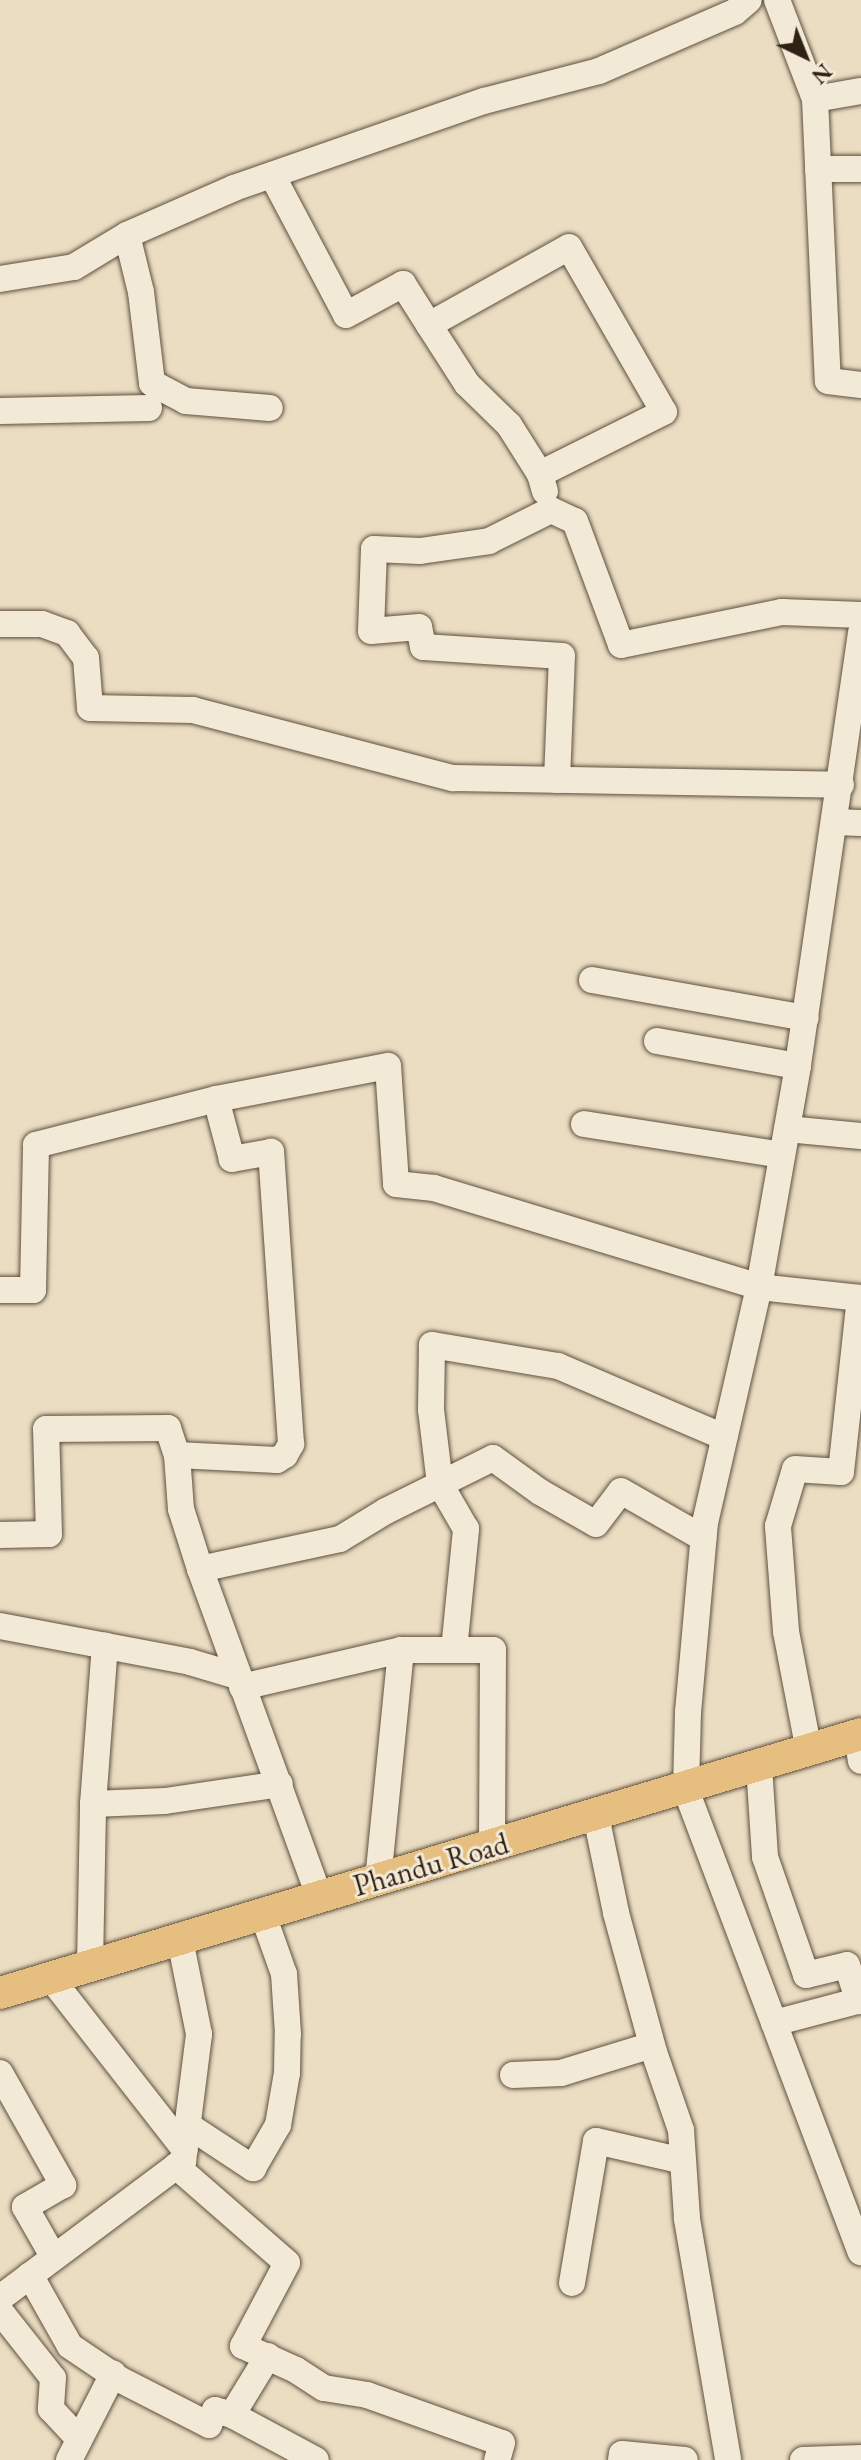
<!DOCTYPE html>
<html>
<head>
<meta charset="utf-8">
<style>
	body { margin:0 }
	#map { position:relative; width:861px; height:2460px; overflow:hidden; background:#ebddc1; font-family:"EB Garamond",serif }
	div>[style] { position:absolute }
	.roads { filter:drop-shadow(0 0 2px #5f5040) drop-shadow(0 0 2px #5f5040) }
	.minor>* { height:26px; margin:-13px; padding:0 13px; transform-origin:13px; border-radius:13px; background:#f2e9d7 }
	.major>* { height:32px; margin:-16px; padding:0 16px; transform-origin:16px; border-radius:16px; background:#e6be80 }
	span { translate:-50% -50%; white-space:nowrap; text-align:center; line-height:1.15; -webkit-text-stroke:6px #f2e9d7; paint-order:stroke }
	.street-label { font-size:30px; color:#302115 }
	.north { position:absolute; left:765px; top:16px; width:80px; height:80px; -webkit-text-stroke:6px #f2e9d7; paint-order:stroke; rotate:137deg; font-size:22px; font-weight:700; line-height:32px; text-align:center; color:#302115 }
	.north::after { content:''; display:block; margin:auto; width:28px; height:36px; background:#302115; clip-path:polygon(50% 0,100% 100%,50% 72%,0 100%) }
</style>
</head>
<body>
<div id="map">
	<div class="roads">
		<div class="minor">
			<i style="left:777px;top:0;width:106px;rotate:69deg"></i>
			<i style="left:815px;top:99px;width:282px;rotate:87.4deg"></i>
			<i style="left:828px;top:381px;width:33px;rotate:7deg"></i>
			<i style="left:815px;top:99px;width:47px;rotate:-9.9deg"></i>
			<i style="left:818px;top:169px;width:43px"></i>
			<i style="left:272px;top:175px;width:158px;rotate:62.1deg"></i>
			<i style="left:346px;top:315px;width:65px;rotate:-28.5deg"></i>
			<i style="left:403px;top:284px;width:49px;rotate:57.6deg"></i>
			<i style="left:429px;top:325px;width:160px;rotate:-29.1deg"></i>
			<i style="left:569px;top:247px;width:190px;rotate:60.1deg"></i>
			<i style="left:664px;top:412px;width:139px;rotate:153.4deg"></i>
			<i style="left:127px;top:235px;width:59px;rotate:76.2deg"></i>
			<i style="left:141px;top:292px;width:92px;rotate:83.1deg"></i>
			<i style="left:152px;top:383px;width:38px;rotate:28deg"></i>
			<i style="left:186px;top:401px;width:84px;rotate:4.8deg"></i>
			<i style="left:0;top:279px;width:75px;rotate:-9.2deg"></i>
			<i style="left:74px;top:267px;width:62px;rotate:-31.1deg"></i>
			<i style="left:127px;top:235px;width:117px;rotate:-23.7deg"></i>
			<i style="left:234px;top:188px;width:265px;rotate:-19.2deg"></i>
			<i style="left:484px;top:101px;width:119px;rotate:-14.6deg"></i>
			<i style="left:599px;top:71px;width:148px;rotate:-23.5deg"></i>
			<i style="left:735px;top:12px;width:18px;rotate:-41deg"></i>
			<i style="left:429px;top:325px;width:70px;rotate:57.2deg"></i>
			<i style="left:467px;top:384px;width:59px;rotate:44.3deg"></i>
			<i style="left:509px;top:425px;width:58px;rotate:57.7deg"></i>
			<i style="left:540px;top:474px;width:18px;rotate:74deg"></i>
			<i style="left:0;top:411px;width:149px;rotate:-1.2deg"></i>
			<i style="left:0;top:624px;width:42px"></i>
			<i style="left:42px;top:624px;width:27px;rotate:20deg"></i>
			<i style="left:67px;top:633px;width:31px;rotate:53deg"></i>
			<i style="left:86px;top:658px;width:50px;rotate:85.4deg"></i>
			<i style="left:90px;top:708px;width:103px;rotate:1.1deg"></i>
			<i style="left:193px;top:710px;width:269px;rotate:14.7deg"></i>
			<i style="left:453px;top:778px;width:388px;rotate:1deg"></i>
			<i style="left:861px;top:633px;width:438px;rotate:98.3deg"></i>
			<i style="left:798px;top:1066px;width:224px;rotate:100deg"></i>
			<i style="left:759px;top:1287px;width:241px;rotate:102.9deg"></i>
			<i style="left:705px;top:1522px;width:191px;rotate:95.1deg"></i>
			<i style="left:688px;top:1712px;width:78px;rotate:91.5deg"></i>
			<i style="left:686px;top:1790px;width:494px;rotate:69.3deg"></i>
			<i style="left:557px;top:780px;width:124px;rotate:-87.7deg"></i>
			<i style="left:562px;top:656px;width:139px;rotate:-176.3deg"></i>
			<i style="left:423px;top:647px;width:20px;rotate:-101deg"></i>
			<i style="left:419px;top:627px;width:48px;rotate:175.2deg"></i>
			<i style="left:371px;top:631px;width:82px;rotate:-87.9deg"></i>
			<i style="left:374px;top:549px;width:46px;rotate:2.5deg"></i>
			<i style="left:420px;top:551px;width:70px;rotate:-8.2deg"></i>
			<i style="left:489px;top:541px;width:69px;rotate:-26.6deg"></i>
			<i style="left:551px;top:510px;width:26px;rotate:25deg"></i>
			<i style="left:575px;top:521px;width:132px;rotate:69.6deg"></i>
			<i style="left:621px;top:645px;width:164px;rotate:-11.6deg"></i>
			<i style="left:782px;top:612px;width:79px;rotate:2.2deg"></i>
			<i style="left:835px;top:822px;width:26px;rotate:2deg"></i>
			<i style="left:592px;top:980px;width:217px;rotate:10.1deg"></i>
			<i style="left:657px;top:1041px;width:143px;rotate:10.1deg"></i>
			<i style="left:584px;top:1124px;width:200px;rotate:8.9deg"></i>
			<i style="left:787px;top:1129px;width:74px;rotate:5.4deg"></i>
			<i style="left:0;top:1290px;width:33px"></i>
			<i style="left:33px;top:1290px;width:145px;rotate:-88.8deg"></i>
			<i style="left:36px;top:1145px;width:186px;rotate:-14.3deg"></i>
			<i style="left:216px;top:1099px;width:175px;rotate:-10.9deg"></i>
			<i style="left:388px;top:1066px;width:118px;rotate:86.1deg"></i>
			<i style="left:396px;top:1184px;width:38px;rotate:6deg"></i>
			<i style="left:434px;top:1188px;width:340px;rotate:16.9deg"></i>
			<i style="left:759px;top:1287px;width:103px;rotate:6.2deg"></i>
			<i style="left:177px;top:1455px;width:100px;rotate:2.9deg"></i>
			<i style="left:277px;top:1460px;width:9px;rotate:-32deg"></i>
			<i style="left:285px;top:1455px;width:13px;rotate:-61deg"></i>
			<i style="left:291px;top:1444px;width:293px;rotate:-93.9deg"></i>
			<i style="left:271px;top:1152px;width:40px;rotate:170deg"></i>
			<i style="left:232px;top:1159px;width:62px;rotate:-104.9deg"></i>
			<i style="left:0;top:1535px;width:49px;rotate:-1.2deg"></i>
			<i style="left:49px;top:1534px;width:105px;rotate:-91.6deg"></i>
			<i style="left:46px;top:1429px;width:122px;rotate:-0.5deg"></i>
			<i style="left:168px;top:1428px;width:28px;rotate:72deg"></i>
			<i style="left:177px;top:1455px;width:54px;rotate:85.8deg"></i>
			<i style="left:181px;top:1509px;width:63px;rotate:72.4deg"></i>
			<i style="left:200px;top:1569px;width:350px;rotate:70deg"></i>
			<i style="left:200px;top:1569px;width:143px;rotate:-12.1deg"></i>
			<i style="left:340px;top:1539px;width:54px;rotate:-31.3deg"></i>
			<i style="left:386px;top:1511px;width:119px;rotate:-26.4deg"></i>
			<i style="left:493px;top:1458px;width:58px;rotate:35.9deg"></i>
			<i style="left:540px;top:1492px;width:64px;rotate:29.7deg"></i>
			<i style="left:596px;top:1524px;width:41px;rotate:-52.9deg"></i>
			<i style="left:621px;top:1491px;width:95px;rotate:29.8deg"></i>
			<i style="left:0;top:1626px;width:193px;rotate:10.7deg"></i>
			<i style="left:190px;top:1662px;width:49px;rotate:16.6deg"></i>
			<i style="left:401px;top:1650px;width:92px"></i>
			<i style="left:493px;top:1650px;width:197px;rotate:90.3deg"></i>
			<i style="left:454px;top:1650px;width:122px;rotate:-84.3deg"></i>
			<i style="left:466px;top:1529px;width:52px;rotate:-120deg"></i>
			<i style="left:440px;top:1484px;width:75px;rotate:-96.9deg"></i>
			<i style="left:431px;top:1410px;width:65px;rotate:-89.1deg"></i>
			<i style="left:432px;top:1345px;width:128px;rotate:9.5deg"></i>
			<i style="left:558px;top:1366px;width:181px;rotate:23.2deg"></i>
			<i style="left:242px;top:1687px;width:163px;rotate:-13.1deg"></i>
			<i style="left:401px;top:1650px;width:232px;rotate:95.7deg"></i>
			<i style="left:857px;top:1736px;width:25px;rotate:81deg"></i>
			<i style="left:809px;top:1751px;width:122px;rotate:-100.9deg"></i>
			<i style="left:786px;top:1631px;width:105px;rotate:-94.4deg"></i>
			<i style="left:778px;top:1526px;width:59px;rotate:-73.4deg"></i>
			<i style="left:795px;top:1469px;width:46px;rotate:3.7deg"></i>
			<i style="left:841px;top:1472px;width:175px;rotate:-83.8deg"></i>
			<i style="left:759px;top:1766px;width:91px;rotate:86.2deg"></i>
			<i style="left:765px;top:1857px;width:125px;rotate:70.8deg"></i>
			<i style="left:806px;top:1975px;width:42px;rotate:-13.7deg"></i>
			<i style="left:847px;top:1965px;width:38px;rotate:72deg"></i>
			<i style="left:93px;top:1804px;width:72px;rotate:-2.4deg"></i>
			<i style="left:165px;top:1801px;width:116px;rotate:-8.4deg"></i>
			<i style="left:596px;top:1816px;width:99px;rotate:78.3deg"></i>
			<i style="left:616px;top:1913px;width:144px;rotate:74.7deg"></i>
			<i style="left:654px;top:2052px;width:83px;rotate:70.9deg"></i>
			<i style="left:681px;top:2130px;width:89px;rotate:86.1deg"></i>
			<i style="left:687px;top:2219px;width:244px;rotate:80.3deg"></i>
			<i style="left:90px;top:1965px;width:161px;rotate:-88.9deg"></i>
			<i style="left:93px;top:1804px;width:159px;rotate:-85.7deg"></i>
			<i style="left:50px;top:1977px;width:219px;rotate:52deg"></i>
			<i style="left:774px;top:2023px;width:90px;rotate:-14.8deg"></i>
			<i style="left:0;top:2073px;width:129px;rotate:60.6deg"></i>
			<i style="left:63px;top:2185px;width:44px;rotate:149.9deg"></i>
			<i style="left:25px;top:2207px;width:56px;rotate:60.3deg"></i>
			<i style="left:513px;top:2075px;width:48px;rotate:-2.4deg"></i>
			<i style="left:561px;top:2073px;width:95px;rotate:-17.1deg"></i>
			<i style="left:189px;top:2126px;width:77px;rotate:33.3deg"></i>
			<i style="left:253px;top:2168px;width:50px;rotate:-59.8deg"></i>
			<i style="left:278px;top:2125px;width:53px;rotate:-80.2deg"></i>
			<i style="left:287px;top:2073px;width:39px;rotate:-89deg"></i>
			<i style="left:288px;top:2034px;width:60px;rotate:-93.8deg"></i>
			<i style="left:284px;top:1974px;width:63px;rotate:-109.6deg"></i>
			<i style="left:176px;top:2166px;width:147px;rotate:41.1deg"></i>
			<i style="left:287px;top:2263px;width:94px;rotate:117.9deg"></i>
			<i style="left:243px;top:2346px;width:58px;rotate:24.4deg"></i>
			<i style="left:296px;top:2370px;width:33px;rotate:33deg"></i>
			<i style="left:324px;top:2388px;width:44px;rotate:9.2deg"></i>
			<i style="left:367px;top:2395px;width:143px;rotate:19.6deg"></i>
			<i style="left:502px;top:2443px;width:18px;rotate:106deg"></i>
			<i style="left:30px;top:2275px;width:81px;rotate:60.6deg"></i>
			<i style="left:70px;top:2346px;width:59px;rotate:34deg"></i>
			<i style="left:119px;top:2379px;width:101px;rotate:27.1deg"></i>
			<i style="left:209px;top:2425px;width:16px;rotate:-68deg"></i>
			<i style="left:215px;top:2410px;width:18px;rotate:16deg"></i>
			<i style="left:572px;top:2283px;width:144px;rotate:-80.4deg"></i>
			<i style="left:596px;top:2141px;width:89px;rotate:12.9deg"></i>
			<i style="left:0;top:2298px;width:229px;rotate:-36.8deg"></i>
			<i style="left:183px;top:2161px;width:128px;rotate:-82.8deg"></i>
			<i style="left:199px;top:2034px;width:96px;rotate:-101.4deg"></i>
			<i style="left:0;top:2311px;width:85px;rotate:51.7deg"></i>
			<i style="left:53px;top:2378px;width:31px;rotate:94deg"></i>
			<i style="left:51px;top:2409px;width:41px;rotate:47deg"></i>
			<i style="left:268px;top:2356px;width:69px;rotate:121.4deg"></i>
			<i style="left:232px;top:2415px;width:95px;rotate:28.2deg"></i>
			<i style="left:69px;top:2460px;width:97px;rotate:-62.9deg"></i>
			<i style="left:621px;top:2460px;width:6px;rotate:-81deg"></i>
			<i style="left:622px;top:2454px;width:63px;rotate:5.4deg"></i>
			<i style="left:803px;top:2460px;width:58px;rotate:-2deg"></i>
		</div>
		<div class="major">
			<i style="left:0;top:1993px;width:899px;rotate:-16.74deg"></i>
		</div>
	</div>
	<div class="street-label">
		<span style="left:431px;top:1865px;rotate:-16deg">Phandu Road</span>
	</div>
	<div class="north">N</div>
</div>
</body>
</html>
